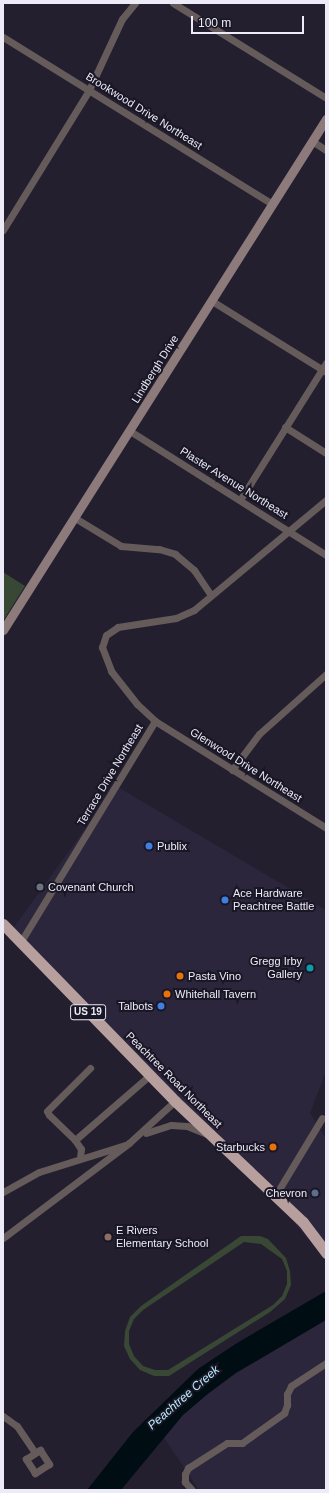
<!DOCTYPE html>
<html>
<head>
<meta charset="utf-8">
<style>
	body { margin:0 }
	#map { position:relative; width:329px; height:1493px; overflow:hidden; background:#231f2f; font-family:Helvetica,sans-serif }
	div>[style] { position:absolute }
	.built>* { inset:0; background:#2b263c }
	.green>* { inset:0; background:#394735 }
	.water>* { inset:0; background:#000d13 }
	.minor>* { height:7px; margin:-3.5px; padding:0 3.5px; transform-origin:3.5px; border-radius:3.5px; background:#655b5a }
	.secondary>* { height:9px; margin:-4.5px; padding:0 4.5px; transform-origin:4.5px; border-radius:4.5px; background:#8c7b7a }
	.trunk>* { height:11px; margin:-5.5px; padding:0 5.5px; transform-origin:5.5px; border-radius:5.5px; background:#b69f9d }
	.dots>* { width:11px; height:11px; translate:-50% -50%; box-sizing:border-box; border:2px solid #191625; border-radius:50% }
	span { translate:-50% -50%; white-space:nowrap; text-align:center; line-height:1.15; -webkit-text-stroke:4px #191625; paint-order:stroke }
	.shield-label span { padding:1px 3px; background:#191625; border:1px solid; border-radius:3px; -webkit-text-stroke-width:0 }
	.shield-label { font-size:10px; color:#edebf7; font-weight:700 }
	.street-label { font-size:11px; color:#edebf7 }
	.poi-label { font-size:11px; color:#edebf7 }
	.left { translate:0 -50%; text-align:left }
	.right { translate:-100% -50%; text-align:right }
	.water-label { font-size:12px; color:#bbedfd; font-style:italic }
	.frame { position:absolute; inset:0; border:4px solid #edebf7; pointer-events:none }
	.scale { position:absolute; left:191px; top:16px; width:113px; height:18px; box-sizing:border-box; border:2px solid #edebf7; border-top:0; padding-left:5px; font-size:12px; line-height:14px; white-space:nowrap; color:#edebf7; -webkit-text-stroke:3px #191625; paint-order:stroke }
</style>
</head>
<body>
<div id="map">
	<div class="built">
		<i style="clip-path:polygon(116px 786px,326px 910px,326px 1071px,310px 1113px,326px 1139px,326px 1259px,264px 1188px,12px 930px)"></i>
		<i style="clip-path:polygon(326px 1315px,326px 1490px,199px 1490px,153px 1421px)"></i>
	</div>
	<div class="green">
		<i style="clip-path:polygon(3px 572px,25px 586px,3px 621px)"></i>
		<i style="clip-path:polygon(evenodd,241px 1236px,260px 1236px,268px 1239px,286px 1258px,290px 1271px,291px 1285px,285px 1299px,270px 1312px,169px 1376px,154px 1376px,140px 1370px,130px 1359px,124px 1346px,125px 1331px,130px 1317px,141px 1306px,241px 1236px,244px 1242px,261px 1244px,282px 1259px,287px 1271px,287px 1284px,282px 1296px,273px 1305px,168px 1370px,155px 1370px,143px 1366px,134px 1356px,129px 1344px,129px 1331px,134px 1319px,143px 1310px,244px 1242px)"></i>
	</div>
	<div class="water">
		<i style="clip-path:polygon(326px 1291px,326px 1320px,236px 1373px,209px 1393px,183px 1415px,121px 1490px,87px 1490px,133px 1432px,198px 1369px,237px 1343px)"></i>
	</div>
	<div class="minor">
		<i style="left:173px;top:3px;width:180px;rotate:31.8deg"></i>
		<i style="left:3px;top:37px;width:317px;rotate:31.8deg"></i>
		<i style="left:312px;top:141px;width:17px;rotate:33deg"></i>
		<i style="left:3px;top:230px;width:164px;rotate:-58.4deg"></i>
		<i style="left:89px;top:90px;width:78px;rotate:-65.1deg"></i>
		<i style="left:122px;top:19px;width:21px;rotate:-51deg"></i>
		<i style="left:212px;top:301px;width:134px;rotate:31.9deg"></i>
		<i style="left:285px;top:427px;width:49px;rotate:32.4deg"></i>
		<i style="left:130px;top:431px;width:232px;rotate:32.3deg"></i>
		<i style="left:240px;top:500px;width:162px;rotate:-57.9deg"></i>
		<i style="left:326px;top:500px;width:172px;rotate:140.2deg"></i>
		<i style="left:194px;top:610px;width:20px;rotate:156deg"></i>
		<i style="left:176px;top:618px;width:59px;rotate:171.2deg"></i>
		<i style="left:118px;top:627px;width:14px;rotate:146deg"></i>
		<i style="left:106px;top:635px;width:13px;rotate:108deg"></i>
		<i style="left:102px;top:647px;width:26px;rotate:69deg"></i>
		<i style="left:111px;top:671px;width:42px;rotate:51.8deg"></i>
		<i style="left:137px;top:704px;width:25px;rotate:43deg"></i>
		<i style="left:155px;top:721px;width:202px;rotate:32deg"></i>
		<i style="left:75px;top:518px;width:54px;rotate:31.3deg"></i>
		<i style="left:121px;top:546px;width:38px;rotate:5deg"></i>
		<i style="left:159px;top:549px;width:17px;rotate:17deg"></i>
		<i style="left:175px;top:554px;width:25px;rotate:40deg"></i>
		<i style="left:194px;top:570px;width:30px;rotate:56deg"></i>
		<i style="left:232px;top:770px;width:45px;rotate:-53.1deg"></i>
		<i style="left:259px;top:734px;width:90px;rotate:-41.8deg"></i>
		<i style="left:20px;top:943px;width:260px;rotate:-58.7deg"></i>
		<i style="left:146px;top:1133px;width:26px;rotate:-18deg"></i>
		<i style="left:171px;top:1125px;width:16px;rotate:4deg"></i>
		<i style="left:187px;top:1126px;width:22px;rotate:22deg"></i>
		<i style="left:75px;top:1140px;width:99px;rotate:-40.9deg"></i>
		<i style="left:80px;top:1158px;width:9px;rotate:-84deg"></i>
		<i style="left:81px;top:1149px;width:11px;rotate:-124deg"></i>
		<i style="left:75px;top:1140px;width:36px;rotate:-136deg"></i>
		<i style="left:49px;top:1115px;width:4px;rotate:-117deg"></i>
		<i style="left:47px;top:1111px;width:61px;rotate:-45deg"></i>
		<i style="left:3px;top:1192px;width:41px;rotate:-29.1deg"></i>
		<i style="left:39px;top:1172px;width:90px;rotate:-17.4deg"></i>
		<i style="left:275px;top:1196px;width:91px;rotate:-58.9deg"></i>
		<i style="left:3px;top:1238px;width:158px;rotate:-37deg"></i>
		<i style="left:129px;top:1143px;width:62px;rotate:-42.4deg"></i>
		<i style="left:3px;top:1416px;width:17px;rotate:36deg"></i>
		<i style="left:17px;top:1426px;width:32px;rotate:56deg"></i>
		<i style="left:40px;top:1450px;width:17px;rotate:57deg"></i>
		<i style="left:49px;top:1464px;width:17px;rotate:147deg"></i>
		<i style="left:35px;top:1473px;width:17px;rotate:-123deg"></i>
		<i style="left:26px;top:1459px;width:17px;rotate:-33deg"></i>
		<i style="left:192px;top:1490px;width:11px;rotate:-131deg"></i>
		<i style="left:185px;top:1482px;width:8px;rotate:-90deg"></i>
		<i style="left:185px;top:1474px;width:7px;rotate:-63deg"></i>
		<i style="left:188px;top:1468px;width:46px;rotate:-32.7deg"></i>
		<i style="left:227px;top:1443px;width:15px"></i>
		<i style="left:242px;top:1443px;width:52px;rotate:-35.5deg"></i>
		<i style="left:284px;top:1413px;width:9px;rotate:-69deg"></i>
		<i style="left:287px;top:1405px;width:11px;rotate:-90deg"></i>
		<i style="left:287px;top:1394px;width:9px;rotate:-63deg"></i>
		<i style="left:291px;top:1386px;width:42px;rotate:-33.3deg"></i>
	</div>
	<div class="secondary">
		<i style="left:3px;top:630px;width:605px;rotate:-57.7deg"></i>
	</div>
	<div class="trunk">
		<i style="left:3px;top:924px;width:247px;rotate:45.8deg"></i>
		<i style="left:175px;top:1101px;width:176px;rotate:43.4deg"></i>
		<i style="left:303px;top:1222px;width:39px;rotate:53deg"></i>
	</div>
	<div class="dots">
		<i style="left:149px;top:846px;background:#3f7fe0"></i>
		<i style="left:40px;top:887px;background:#6b7280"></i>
		<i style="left:225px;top:900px;background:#3f7fe0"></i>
		<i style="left:310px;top:968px;background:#0f9aa8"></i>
		<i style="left:180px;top:976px;background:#e8710a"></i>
		<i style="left:167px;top:994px;background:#e8710a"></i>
		<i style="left:161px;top:1006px;background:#3f7fe0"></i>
		<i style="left:273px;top:1147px;background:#e8710a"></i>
		<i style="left:315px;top:1193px;background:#5c6f8a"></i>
		<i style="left:108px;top:1237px;background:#8d6e63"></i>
	</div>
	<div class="shield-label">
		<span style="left:88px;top:1012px">US 19</span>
	</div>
	<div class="street-label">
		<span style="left:144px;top:111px;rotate:32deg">Brookwood Drive Northeast</span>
		<span style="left:155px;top:369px;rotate:-58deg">Lindbergh Drive</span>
		<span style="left:234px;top:483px;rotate:32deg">Plaster Avenue Northeast</span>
		<span style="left:246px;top:765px;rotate:32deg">Glenwood Drive Northeast</span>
		<span style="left:110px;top:775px;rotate:-59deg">Terrace Drive Northeast</span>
		<span style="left:174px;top:1080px;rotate:45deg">Peachtree Road Northeast</span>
	</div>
	<div class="poi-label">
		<span class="left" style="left:157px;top:846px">Publix</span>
		<span class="left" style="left:48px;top:887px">Covenant Church</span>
		<span class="left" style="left:233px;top:900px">Ace Hardware<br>Peachtree Battle</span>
		<span class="right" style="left:302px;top:968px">Gregg Irby<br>Gallery</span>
		<span class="left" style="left:188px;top:976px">Pasta Vino</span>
		<span class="left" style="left:175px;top:994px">Whitehall Tavern</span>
		<span class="right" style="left:153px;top:1006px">Talbots</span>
		<span class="right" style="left:265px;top:1147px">Starbucks</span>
		<span class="right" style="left:307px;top:1193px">Chevron</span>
		<span class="left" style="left:116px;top:1237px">E Rivers<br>Elementary School</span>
	</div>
	<div class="water-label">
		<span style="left:184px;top:1398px;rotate:-41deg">Peachtree Creek</span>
	</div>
	<div class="frame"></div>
	<div class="scale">100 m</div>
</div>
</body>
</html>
